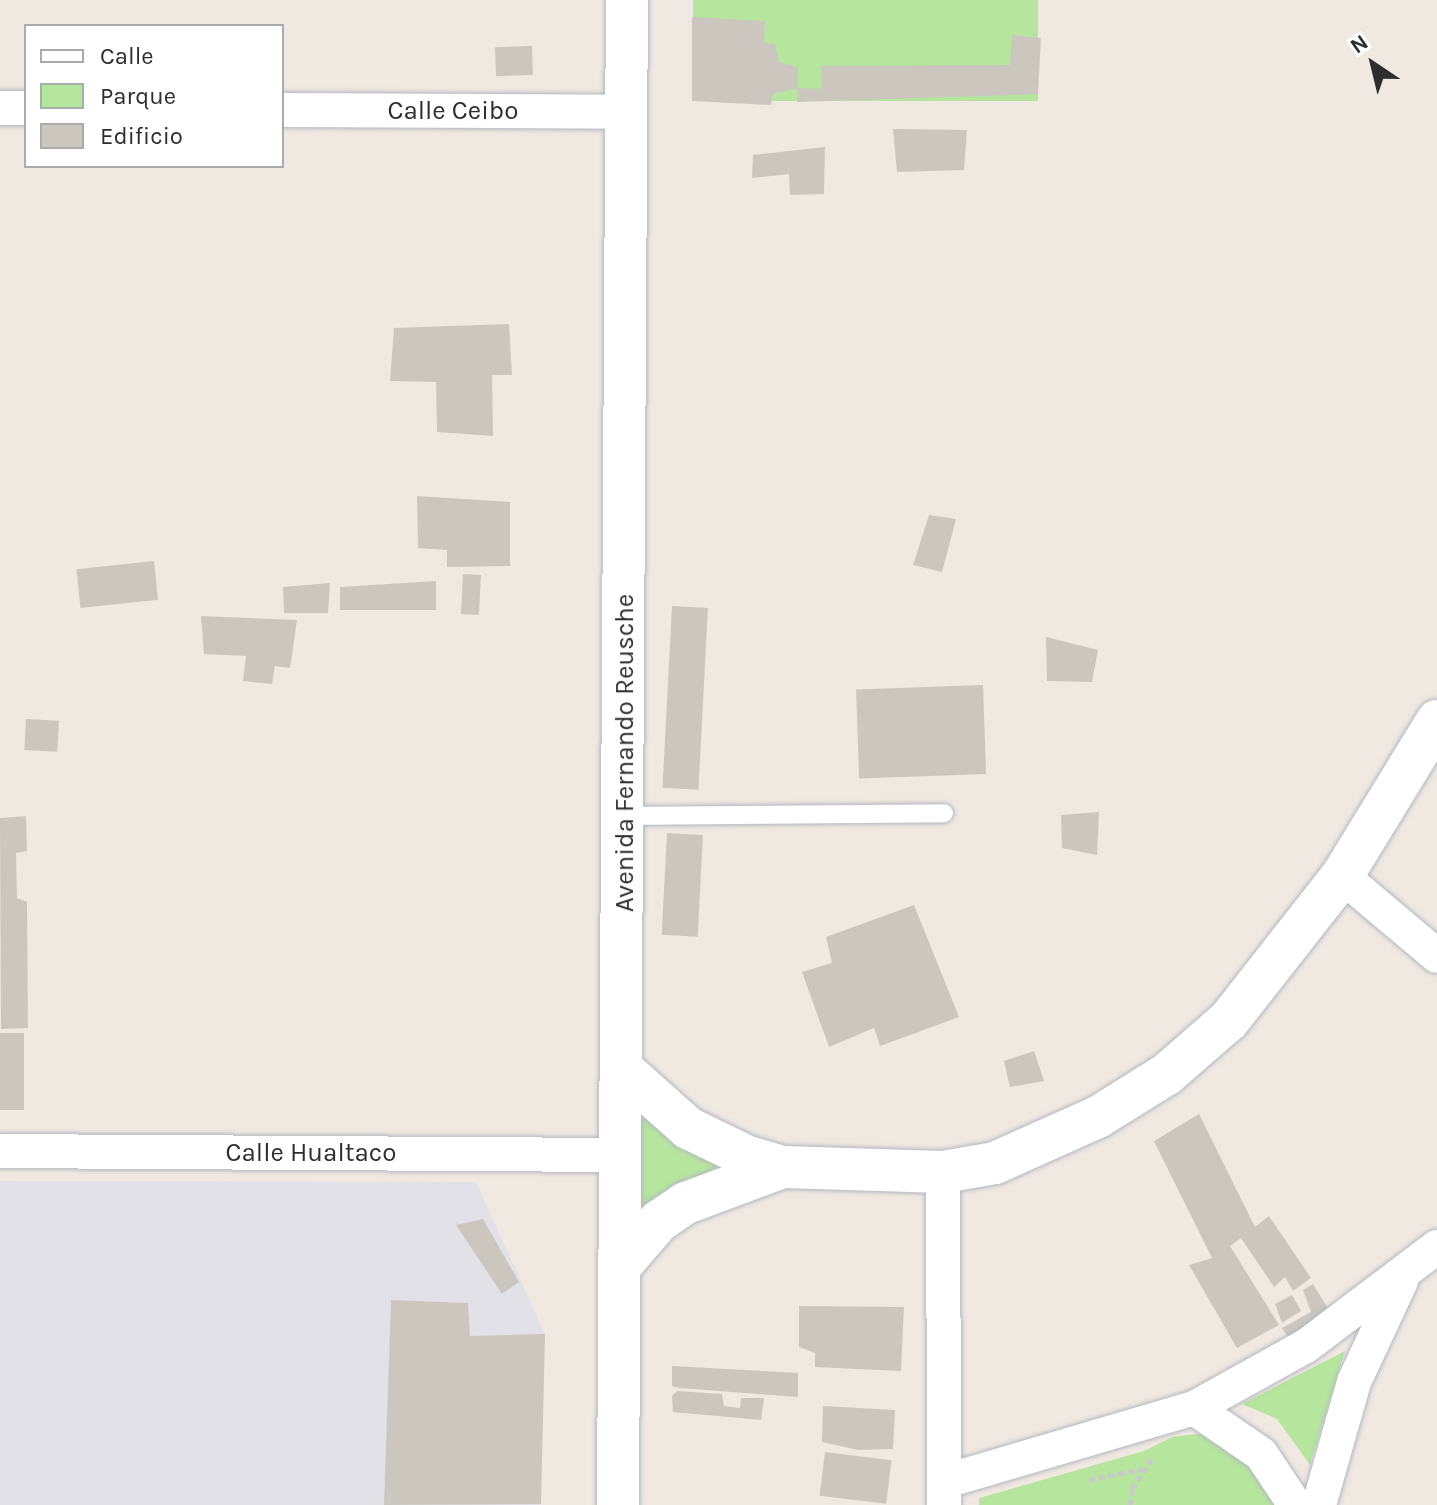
<!DOCTYPE html>
<html>
<head>
<meta charset="utf-8">
<style>
	body { margin:0 }
	#map { position:relative; width:1437px; height:1505px; overflow:hidden; background:#efe9e1; font-family:Karla,sans-serif }
	div>[style] { position:absolute }
	.industrial>* { inset:0; background:#e3e1e8 }
	.green>* { inset:0; background:#b6e59e; transform-origin:0 0 }
	.building>* { inset:0; background:#cbc7bf; transform-origin:0 0 }
	.path>* { height:5px; margin-top:-2.5px; transform-origin:0; background:repeating-linear-gradient(90deg,#c9c9c9 0 6px,transparent 0 10px) }
	.roads { filter:drop-shadow(0 0 2px #b4b7c1) drop-shadow(0 0 2px #b4b7c1) }
	.service>* { height:18px; margin:-9px; padding:0 9px; transform-origin:9px; border-radius:9px; background:#fff }
	.minor>* { height:34px; margin:-17px; padding:0 17px; transform-origin:17px; border-radius:17px; background:#fff }
	.tertiary>* { height:42px; margin:-21px; padding:0 21px; transform-origin:21px; border-radius:21px; background:#fff }
	span { translate:-50% -50%; white-space:nowrap; text-align:center; line-height:1.15; -webkit-text-stroke:7px #fff; paint-order:stroke }
	.street-label { font-size:26px; color:#2e2e2e }
	.legend { position:absolute; left:24px; top:24px; width:260px; height:144px; box-sizing:border-box; background:#fff; border:2px solid #ababab; margin:0; padding:10px 14px; list-style:none; font-size:24px; color:#2e2e2e }
	.legend li { display:flex; align-items:center; gap:16px; height:40px }
	.legend b { width:40px; border:2px solid #ababab }
	.north { position:absolute; left:1333px; top:24px; width:80px; height:80px; -webkit-text-stroke:6px #fff; paint-order:stroke; rotate:325deg; font-size:22px; font-weight:700; line-height:32px; text-align:center; color:#2e2e2e }
	.north::after { content:''; display:block; margin:auto; width:28px; height:36px; background:#2e2e2e; clip-path:polygon(50% 0,100% 100%,50% 72%,0 100%) }
</style>
</head>
<body>
<div id="map">
	<div class="industrial">
		<i style="clip-path:polygon(0 1181px,476px 1182px,545px 1334px,540px 1505px,0 1505px)"></i>
	</div>
	<div class="green">
		<i style="left:693px;top:0;width:345px;height:101px"></i>
		<i style="clip-path:polygon(637px 1115px,726px 1161px,634px 1216px)"></i>
		<i style="clip-path:polygon(1345px 1351px,1310px 1465px,1277px 1419px,1242px 1404px)"></i>
		<i style="clip-path:polygon(1197px 1434px,1222px 1438px,1245px 1455px,1275px 1505px,979px 1505px,979px 1498px,1144px 1451px,1172px 1437px)"></i>
	</div>
	<div class="building">
		<i style="clip-path:polygon(692px 17px,765px 21px,764px 43px,775px 44px,779px 62px,798px 67px,798px 88px,822px 89px,821px 66px,1010px 65px,1012px 35px,1041px 38px,1038px 94px,797px 102px,798px 88px,773px 94px,771px 105px,692px 101px)"></i>
		<i style="left:532px;top:46px;width:29px;height:37px;rotate:88deg"></i>
		<i style="clip-path:polygon(893px 129px,967px 130px,964px 170px,897px 172px)"></i>
		<i style="clip-path:polygon(825px 147px,824px 194px,790px 195px,789px 174px,752px 178px,753px 155px)"></i>
		<i style="clip-path:polygon(509px 324px,512px 375px,492px 375px,493px 436px,437px 432px,436px 382px,390px 381px,394px 328px)"></i>
		<i style="clip-path:polygon(417px 496px,510px 502px,510px 566px,447px 567px,447px 550px,418px 548px)"></i>
		<i style="clip-path:polygon(929px 515px,956px 519px,942px 572px,913px 565px)"></i>
		<i style="left:154px;top:561px;width:39px;height:78px;rotate:84deg"></i>
		<i style="left:463px;top:574px;width:18px;height:40px;rotate:3deg"></i>
		<i style="clip-path:polygon(436px 581px,436px 610px,340px 610px,340px 587px)"></i>
		<i style="clip-path:polygon(330px 583px,328px 613px,284px 613px,283px 587px)"></i>
		<i style="left:672px;top:606px;width:36px;height:182px;rotate:3deg"></i>
		<i style="clip-path:polygon(201px 616px,297px 620px,290px 668px,275px 666px,272px 684px,243px 681px,246px 656px,204px 654px)"></i>
		<i style="clip-path:polygon(1046px 637px,1098px 650px,1092px 682px,1047px 681px)"></i>
		<i style="left:983px;top:685px;width:89px;height:127px;rotate:88deg"></i>
		<i style="left:26px;top:719px;width:33px;height:31px;rotate:3deg"></i>
		<i style="clip-path:polygon(1099px 812px,1097px 855px,1062px 848px,1061px 815px)"></i>
		<i style="clip-path:polygon(26px 816px,27px 851px,16px 853px,17px 898px,27px 902px,28px 1028px,1px 1029px,0 818px)"></i>
		<i style="left:667px;top:833px;width:36px;height:102px;rotate:3deg"></i>
		<i style="clip-path:polygon(914px 905px,959px 1017px,880px 1046px,874px 1028px,829px 1047px,802px 972px,832px 963px,826px 937px)"></i>
		<i style="left:0;top:1033px;width:24px;height:77px"></i>
		<i style="clip-path:polygon(1034px 1051px,1044px 1081px,1010px 1087px,1004px 1061px)"></i>
		<i style="clip-path:polygon(1199px 1114px,1255px 1227px,1269px 1216px,1311px 1278px,1293px 1291px,1285px 1277px,1274px 1287px,1241px 1238px,1230px 1246px,1279px 1325px,1237px 1348px,1189px 1265px,1212px 1258px,1154px 1141px)"></i>
		<i style="clip-path:polygon(483px 1219px,519px 1282px,502px 1294px,456px 1225px)"></i>
		<i style="clip-path:polygon(1313px 1284px,1329px 1310px,1289px 1338px,1282px 1328px,1311px 1312px,1303px 1290px)"></i>
		<i style="clip-path:polygon(1292px 1295px,1301px 1311px,1282px 1323px,1275px 1304px)"></i>
		<i style="clip-path:polygon(391px 1300px,468px 1303px,470px 1336px,545px 1334px,541px 1504px,384px 1505px)"></i>
		<i style="clip-path:polygon(799px 1306px,904px 1307px,901px 1371px,815px 1367px,815px 1353px,799px 1347px)"></i>
		<i style="clip-path:polygon(672px 1366px,798px 1373px,798px 1397px,680px 1388px,672px 1386px)"></i>
		<i style="clip-path:polygon(677px 1391px,722px 1394px,724px 1406px,740px 1408px,741px 1398px,764px 1398px,761px 1420px,673px 1412px,672px 1396px)"></i>
		<i style="clip-path:polygon(823px 1406px,895px 1410px,893px 1449px,858px 1450px,822px 1442px)"></i>
		<i style="left:825px;top:1452px;width:67px;height:44px;rotate:7deg"></i>
	</div>
	<div class="path">
		<i style="left:1089px;top:1480px;width:54px;rotate:-11.7deg"></i>
		<i style="left:1130px;top:1505px;width:16px;rotate:-83deg"></i>
		<i style="left:1132px;top:1489px;width:35px;rotate:-57deg"></i>
	</div>
	<div class="roads">
		<div class="service">
			<i style="left:626px;top:816px;width:318px;rotate:-0.5deg"></i>
		</div>
		<div class="minor">
			<i style="left:0;top:108px;width:26px"></i>
			<i style="left:282px;top:110px;width:342px;rotate:0.3deg"></i>
			<i style="left:1342px;top:876px;width:124px;rotate:40.1deg"></i>
			<i style="left:0;top:1151px;width:622px;rotate:0.37deg"></i>
			<i style="left:943px;top:1172px;width:333px;rotate:89.8deg"></i>
			<i style="left:1194px;top:1408px;width:81px;rotate:34.5deg"></i>
			<i style="left:1261px;top:1454px;width:61px;rotate:56.3deg"></i>
			<i style="left:946px;top:1481px;width:259px;rotate:-16.4deg"></i>
			<i style="left:1194px;top:1408px;width:128px;rotate:-29deg"></i>
			<i style="left:1306px;top:1346px;width:164px;rotate:-37.1deg"></i>
			<i style="left:1319px;top:1505px;width:128px;rotate:-74.1deg"></i>
			<i style="left:1354px;top:1382px;width:111px;rotate:-65deg"></i>
		</div>
		<div class="tertiary">
			<i style="left:623px;top:1070px;width:87px;rotate:41.7deg"></i>
			<i style="left:688px;top:1128px;width:67px;rotate:25.8deg"></i>
			<i style="left:748px;top:1157px;width:36px;rotate:16deg"></i>
			<i style="left:783px;top:1167px;width:160px;rotate:1.8deg"></i>
			<i style="left:943px;top:1172px;width:53px;rotate:-9.8deg"></i>
			<i style="left:995px;top:1163px;width:113px;rotate:-24.1deg"></i>
			<i style="left:1098px;top:1117px;width:81px;rotate:-31.9deg"></i>
			<i style="left:1167px;top:1074px;width:82px;rotate:-41.1deg"></i>
			<i style="left:1229px;top:1020px;width:183px;rotate:-51.9deg"></i>
			<i style="left:1342px;top:876px;width:182px;rotate:-58.5deg"></i>
			<i style="left:621px;top:1265px;width:58px;rotate:-49.2deg"></i>
			<i style="left:659px;top:1221px;width:32px;rotate:-34deg"></i>
			<i style="left:686px;top:1203px;width:103px;rotate:-20.4deg"></i>
			<i style="left:618px;top:1505px;width:1505px;rotate:-89.66deg"></i>
		</div>
	</div>
	<div class="street-label">
		<span style="left:453px;top:111px">Calle Ceibo</span>
		<span style="left:625px;top:753px;rotate:-90deg">Avenida Fernando Reusche</span>
		<span style="left:311px;top:1153px">Calle Hualtaco</span>
	</div>
	<ul class="legend">
	<li><b style="height:10px;background:#fff"></b>Calle</li>
	<li><b style="height:22px;background:#b6e59e"></b>Parque</li>
	<li><b style="height:22px;background:#cbc7bf"></b>Edificio</li>
	</ul>
	<div class="north">N</div>
</div>
</body>
</html>
